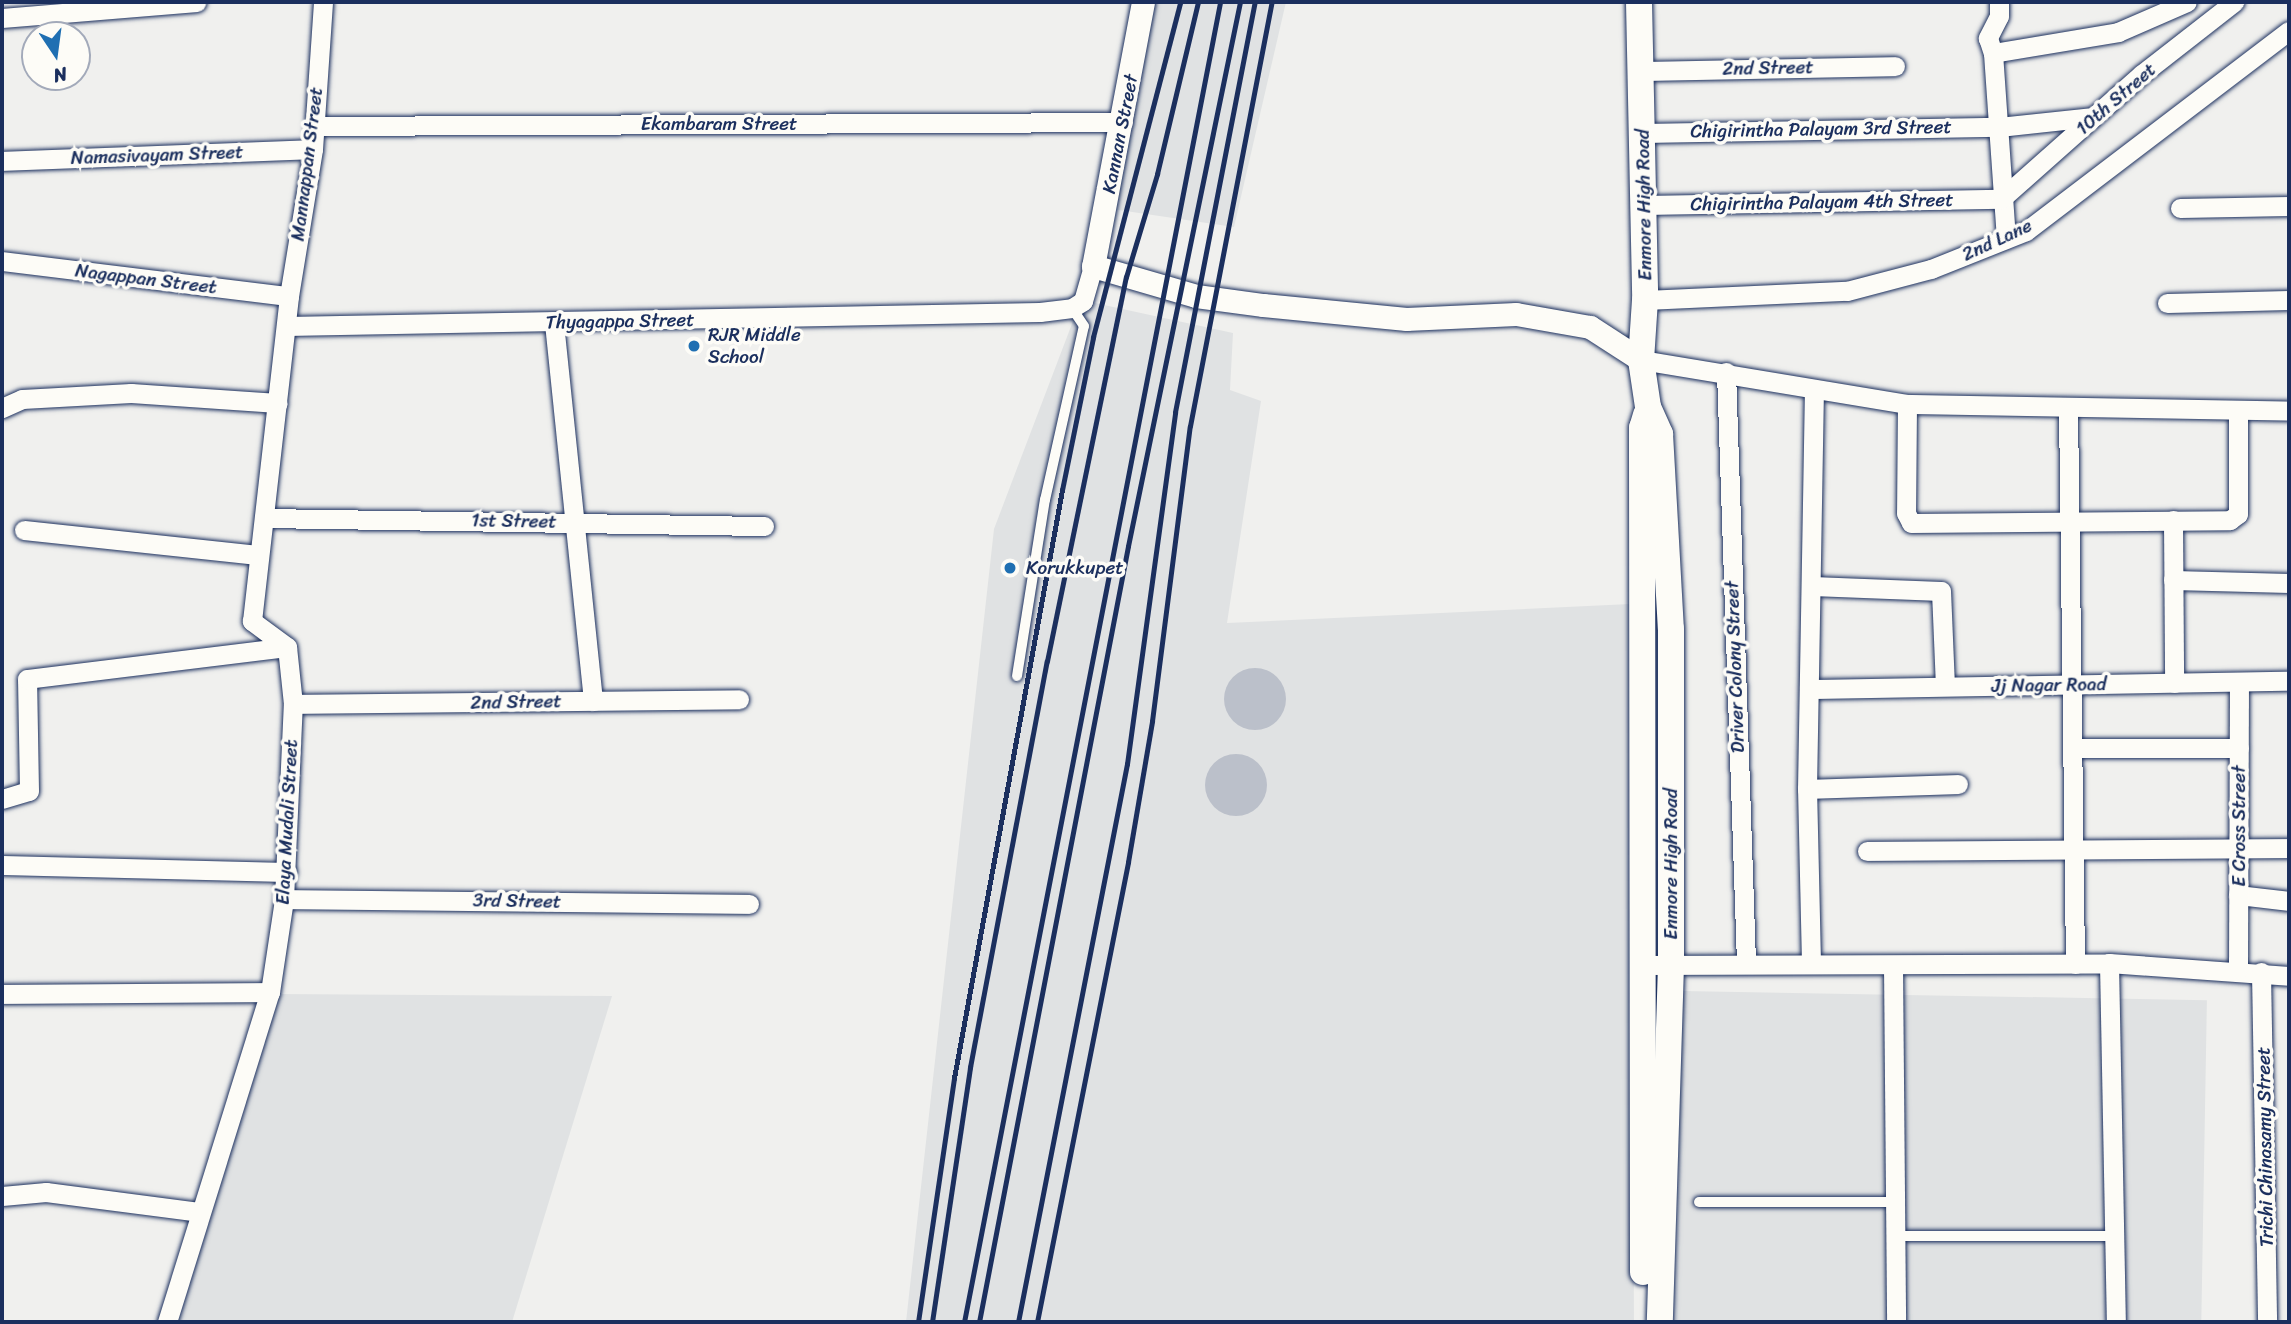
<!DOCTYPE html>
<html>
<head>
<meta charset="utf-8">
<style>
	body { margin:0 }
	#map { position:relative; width:2291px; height:1324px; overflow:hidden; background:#f0f0ee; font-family:Sriracha,sans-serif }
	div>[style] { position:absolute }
	.built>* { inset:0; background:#e0e2e3; transform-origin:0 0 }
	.building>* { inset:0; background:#bbc0ca }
	.round { border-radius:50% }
	.roads { filter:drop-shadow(0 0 2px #1b2f5e) drop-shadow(0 0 2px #1b2f5e) }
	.service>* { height:10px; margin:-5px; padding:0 5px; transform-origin:5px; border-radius:5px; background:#fdfcf7 }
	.minor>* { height:19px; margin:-9.5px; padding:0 9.5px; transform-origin:9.5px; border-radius:9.5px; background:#fdfcf7 }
	.tertiary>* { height:23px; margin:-11.5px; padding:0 11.5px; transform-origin:11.5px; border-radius:11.5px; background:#fdfcf7 }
	.secondary>* { height:26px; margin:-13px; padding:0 13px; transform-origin:13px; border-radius:13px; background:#fdfcf7 }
	.rail>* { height:5px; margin:-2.5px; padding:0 2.5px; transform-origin:2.5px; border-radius:2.5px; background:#1b2f5e }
	.dots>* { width:19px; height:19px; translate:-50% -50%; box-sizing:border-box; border:4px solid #fdfcf7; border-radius:50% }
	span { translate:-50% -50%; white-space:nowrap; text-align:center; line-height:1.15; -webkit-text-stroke:7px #fdfcf7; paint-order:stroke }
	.street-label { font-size:19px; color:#1b2f5e }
	.poi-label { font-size:19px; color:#1b2f5e }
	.left { translate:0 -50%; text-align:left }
	.frame { position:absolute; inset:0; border:4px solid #1b2f5e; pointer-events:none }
	.north { position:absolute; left:21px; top:21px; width:70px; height:70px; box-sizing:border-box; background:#fdfcf7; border:2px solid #a3aaba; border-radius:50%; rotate:167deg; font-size:19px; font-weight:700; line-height:28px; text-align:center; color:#1b2f5e }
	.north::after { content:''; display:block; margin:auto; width:24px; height:32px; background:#1f6fb2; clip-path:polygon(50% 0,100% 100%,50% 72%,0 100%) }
</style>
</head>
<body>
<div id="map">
	<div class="built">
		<i style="clip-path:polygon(1153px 2px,1286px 2px,1234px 227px,1112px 209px)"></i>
		<i style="clip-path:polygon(1081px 300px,1233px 333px,1230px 390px,1261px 401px,1227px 623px,1630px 604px,1634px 1322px,906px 1322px,994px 529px)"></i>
		<i style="left:1682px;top:991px;width:525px;height:331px;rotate:1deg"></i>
		<i style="clip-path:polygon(275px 994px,612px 996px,512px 1322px,172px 1322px)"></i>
	</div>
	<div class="building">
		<i class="round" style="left:1224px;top:668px;width:62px;height:62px"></i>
		<i class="round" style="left:1205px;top:754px;width:62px;height:62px"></i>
	</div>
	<div class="roads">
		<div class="service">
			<i style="left:1017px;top:676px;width:178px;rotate:-81deg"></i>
			<i style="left:1045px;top:500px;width:178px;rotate:-77.4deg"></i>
			<i style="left:1084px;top:326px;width:22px;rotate:-124deg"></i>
			<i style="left:1699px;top:1202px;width:196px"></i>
			<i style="left:1896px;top:1236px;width:220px"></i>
		</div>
		<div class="minor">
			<i style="left:1999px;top:2px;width:14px;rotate:90deg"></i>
			<i style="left:1999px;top:16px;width:25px;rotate:117deg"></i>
			<i style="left:1988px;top:38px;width:16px;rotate:72deg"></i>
			<i style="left:1993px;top:53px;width:186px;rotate:86deg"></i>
			<i style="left:2px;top:18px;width:195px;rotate:-4.7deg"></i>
			<i style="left:1993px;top:53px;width:127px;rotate:-9.5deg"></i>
			<i style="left:2118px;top:32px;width:75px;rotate:-23.5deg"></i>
			<i style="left:1640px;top:71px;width:255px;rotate:-1.1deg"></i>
			<i style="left:315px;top:126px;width:808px;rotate:-0.28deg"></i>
			<i style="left:1643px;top:133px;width:356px;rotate:-1deg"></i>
			<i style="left:1999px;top:127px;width:95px;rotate:-6.1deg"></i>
			<i style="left:2px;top:161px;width:311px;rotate:-2.2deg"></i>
			<i style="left:1644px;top:205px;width:357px;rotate:-1deg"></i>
			<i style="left:2001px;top:199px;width:188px;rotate:-41.6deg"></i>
			<i style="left:2142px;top:74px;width:117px;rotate:-38deg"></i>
			<i style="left:2180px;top:208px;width:109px;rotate:-1.1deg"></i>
			<i style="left:2px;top:261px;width:289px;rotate:7deg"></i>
			<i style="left:1645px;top:300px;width:202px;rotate:-2.6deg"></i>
			<i style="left:1847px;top:291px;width:87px;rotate:-14.7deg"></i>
			<i style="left:1931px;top:269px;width:102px;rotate:-21.8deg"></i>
			<i style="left:2026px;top:231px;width:330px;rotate:-37.3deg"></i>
			<i style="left:2167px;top:303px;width:122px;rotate:-1.4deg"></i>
			<i style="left:554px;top:323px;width:380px;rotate:84.1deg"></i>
			<i style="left:286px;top:326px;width:754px;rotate:-1.06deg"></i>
			<i style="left:1040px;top:312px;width:32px;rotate:-7deg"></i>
			<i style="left:1072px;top:308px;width:13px;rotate:-32deg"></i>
			<i style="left:1083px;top:301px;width:36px;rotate:-74deg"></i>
			<i style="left:1641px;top:360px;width:270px;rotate:9.4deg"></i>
			<i style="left:1907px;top:404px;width:382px;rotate:1deg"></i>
			<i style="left:1726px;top:372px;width:590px;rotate:88.06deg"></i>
			<i style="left:1907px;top:404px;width:109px;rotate:90.5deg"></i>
			<i style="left:1906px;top:513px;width:11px;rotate:63deg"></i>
			<i style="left:1911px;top:523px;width:319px;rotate:-0.5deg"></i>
			<i style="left:2230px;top:520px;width:10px;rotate:-37deg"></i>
			<i style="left:2238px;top:514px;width:103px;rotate:-90deg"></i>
			<i style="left:2068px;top:407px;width:557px;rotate:89.28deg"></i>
			<i style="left:2px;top:408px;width:22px;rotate:-24deg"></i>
			<i style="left:22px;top:399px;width:109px;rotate:-3.2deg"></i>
			<i style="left:131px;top:393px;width:147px;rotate:3.9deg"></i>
			<i style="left:264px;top:518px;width:500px;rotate:0.92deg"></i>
			<i style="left:2173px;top:520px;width:163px;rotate:89.6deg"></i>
			<i style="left:24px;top:530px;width:235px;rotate:6.1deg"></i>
			<i style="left:2173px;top:580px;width:116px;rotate:1.5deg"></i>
			<i style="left:1812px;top:586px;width:129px;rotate:2.2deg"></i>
			<i style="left:1941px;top:591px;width:95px;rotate:87.6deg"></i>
			<i style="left:1809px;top:689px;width:480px;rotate:-1deg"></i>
			<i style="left:293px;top:704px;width:446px;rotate:-0.6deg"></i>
			<i style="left:2073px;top:748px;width:166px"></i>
			<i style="left:1807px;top:789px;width:151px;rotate:-1.9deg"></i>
			<i style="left:2px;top:799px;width:28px;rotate:-17deg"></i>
			<i style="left:29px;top:791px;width:112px;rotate:-91deg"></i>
			<i style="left:27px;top:679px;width:262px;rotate:-7deg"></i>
			<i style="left:1867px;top:851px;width:422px;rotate:-0.4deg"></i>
			<i style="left:2px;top:865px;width:285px;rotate:1.4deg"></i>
			<i style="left:2238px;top:895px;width:51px;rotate:6.7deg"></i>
			<i style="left:284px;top:899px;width:465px;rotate:0.6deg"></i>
			<i style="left:1811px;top:963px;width:174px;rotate:-91.3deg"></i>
			<i style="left:1807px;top:789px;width:398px;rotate:-89deg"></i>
			<i style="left:2109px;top:963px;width:359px;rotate:88.9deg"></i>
			<i style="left:1644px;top:965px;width:465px;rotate:-0.2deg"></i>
			<i style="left:2109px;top:963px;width:180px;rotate:4.1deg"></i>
			<i style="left:1893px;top:965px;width:357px;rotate:89.5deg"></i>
			<i style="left:2238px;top:969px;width:287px;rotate:-89.8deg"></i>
			<i style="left:2261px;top:972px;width:350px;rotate:89deg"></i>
			<i style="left:2px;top:994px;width:268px;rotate:-0.4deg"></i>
			<i style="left:2px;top:1196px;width:44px;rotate:-5.2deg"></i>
			<i style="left:46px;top:1192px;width:154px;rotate:7.4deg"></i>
			<i style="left:167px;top:1322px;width:346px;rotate:-72.7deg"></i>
			<i style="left:270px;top:992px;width:94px;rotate:-81.4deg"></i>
			<i style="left:284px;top:899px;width:195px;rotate:-87.4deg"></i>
			<i style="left:293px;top:704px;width:57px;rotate:-96deg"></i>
			<i style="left:287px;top:647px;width:44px;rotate:-143.4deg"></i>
			<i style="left:252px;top:621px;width:327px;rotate:-83.5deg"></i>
			<i style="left:289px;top:296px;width:149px;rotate:-80.7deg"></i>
			<i style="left:313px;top:149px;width:147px;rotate:-86.1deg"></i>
		</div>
		<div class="tertiary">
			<i style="left:1143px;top:2px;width:269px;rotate:100.7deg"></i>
			<i style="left:1093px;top:266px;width:107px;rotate:16.2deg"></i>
			<i style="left:1196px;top:296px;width:68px;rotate:7.7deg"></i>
			<i style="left:1263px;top:305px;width:144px;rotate:5.6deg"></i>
			<i style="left:1406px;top:319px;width:110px;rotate:-2.6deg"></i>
			<i style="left:1516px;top:314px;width:75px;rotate:10deg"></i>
			<i style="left:1590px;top:327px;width:61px;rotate:32.9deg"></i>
		</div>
		<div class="secondary">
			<i style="left:1639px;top:2px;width:298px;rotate:88.8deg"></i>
			<i style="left:1645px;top:300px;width:60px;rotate:93.8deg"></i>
			<i style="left:1641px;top:360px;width:48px;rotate:81.5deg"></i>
			<i style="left:1648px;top:407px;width:30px;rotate:66deg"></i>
			<i style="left:1660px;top:434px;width:195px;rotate:86.8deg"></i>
			<i style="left:1671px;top:629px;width:336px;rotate:90deg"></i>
			<i style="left:1671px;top:965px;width:357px;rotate:91.8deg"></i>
			<i style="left:1643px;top:1272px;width:844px;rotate:-90.07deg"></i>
			<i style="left:1642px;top:428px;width:14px;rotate:-73deg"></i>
		</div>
	</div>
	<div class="rail">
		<i style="left:918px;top:1322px;width:247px;rotate:-81.6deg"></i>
		<i style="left:954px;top:1078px;width:598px;rotate:-79.59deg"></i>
		<i style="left:1062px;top:490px;width:156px;rotate:-78.5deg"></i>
		<i style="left:1093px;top:337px;width:346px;rotate:-75.4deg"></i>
		<i style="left:932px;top:1322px;width:258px;rotate:-81.5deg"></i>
		<i style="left:970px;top:1067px;width:413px;rotate:-79.3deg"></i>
		<i style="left:1047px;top:661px;width:392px;rotate:-78.4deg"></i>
		<i style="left:1126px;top:277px;width:108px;rotate:-73.2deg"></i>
		<i style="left:1157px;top:174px;width:177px;rotate:-76.6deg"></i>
		<i style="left:964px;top:1322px;width:1345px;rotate:-79.02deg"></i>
		<i style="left:979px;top:1322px;width:790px;rotate:-79.13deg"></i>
		<i style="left:1128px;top:546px;width:555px;rotate:-78.37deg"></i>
		<i style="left:1018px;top:1322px;width:569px;rotate:-78.95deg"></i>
		<i style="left:1127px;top:764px;width:355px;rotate:-82.2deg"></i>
		<i style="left:1175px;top:412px;width:418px;rotate:-79deg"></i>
		<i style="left:1037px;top:1322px;width:469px;rotate:-78.8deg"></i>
		<i style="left:1128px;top:862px;width:143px;rotate:-80.3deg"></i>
		<i style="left:1152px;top:721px;width:297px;rotate:-82.7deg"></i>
		<i style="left:1190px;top:426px;width:432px;rotate:-79.1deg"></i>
	</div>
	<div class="dots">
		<i style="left:694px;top:346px;background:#1f6fb2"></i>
		<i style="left:1010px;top:568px;background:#1f6fb2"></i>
	</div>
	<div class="street-label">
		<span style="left:1768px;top:68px;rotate:-1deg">2nd Street</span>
		<span style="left:2116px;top:99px;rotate:-41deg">10th Street</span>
		<span style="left:719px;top:124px">Ekambaram Street</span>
		<span style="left:1821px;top:129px;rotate:-1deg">Chigirintha Palayam 3rd Street</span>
		<span style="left:1120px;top:134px;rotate:-79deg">Kannan Street</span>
		<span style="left:157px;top:155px;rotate:-2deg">Namasivayam Street</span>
		<span style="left:307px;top:164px;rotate:-83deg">Mannappan Street</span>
		<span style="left:1822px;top:202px;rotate:-1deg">Chigirintha Palayam 4th Street</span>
		<span style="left:1644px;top:205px;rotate:-91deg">Enmore High Road</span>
		<span style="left:1997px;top:240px;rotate:-25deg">2nd Lane</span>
		<span style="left:146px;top:279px;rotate:7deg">Nagappan Street</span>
		<span style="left:620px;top:321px;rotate:-1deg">Thyagappa Street</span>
		<span style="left:514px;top:521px;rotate:1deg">1st Street</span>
		<span style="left:1735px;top:667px;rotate:-92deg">Driver Colony Street</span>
		<span style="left:2049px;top:685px;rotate:-1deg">Jj Nagar Road</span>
		<span style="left:516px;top:702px;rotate:-1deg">2nd Street</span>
		<span style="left:287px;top:822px;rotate:-87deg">Elaya Mudali Street</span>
		<span style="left:2239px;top:826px;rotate:-90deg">E Cross Street</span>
		<span style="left:1671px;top:864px;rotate:-90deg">Enmore High Road</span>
		<span style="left:517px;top:901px;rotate:1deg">3rd Street</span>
		<span style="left:2265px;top:1147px;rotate:-91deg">Trichi Chinasamy Street</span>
	</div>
	<div class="poi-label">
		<span class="left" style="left:708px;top:346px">RJR Middle<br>School</span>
		<span class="left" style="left:1026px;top:568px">Korukkupet</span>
	</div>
	<div class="frame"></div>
	<div class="north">N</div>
</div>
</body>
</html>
